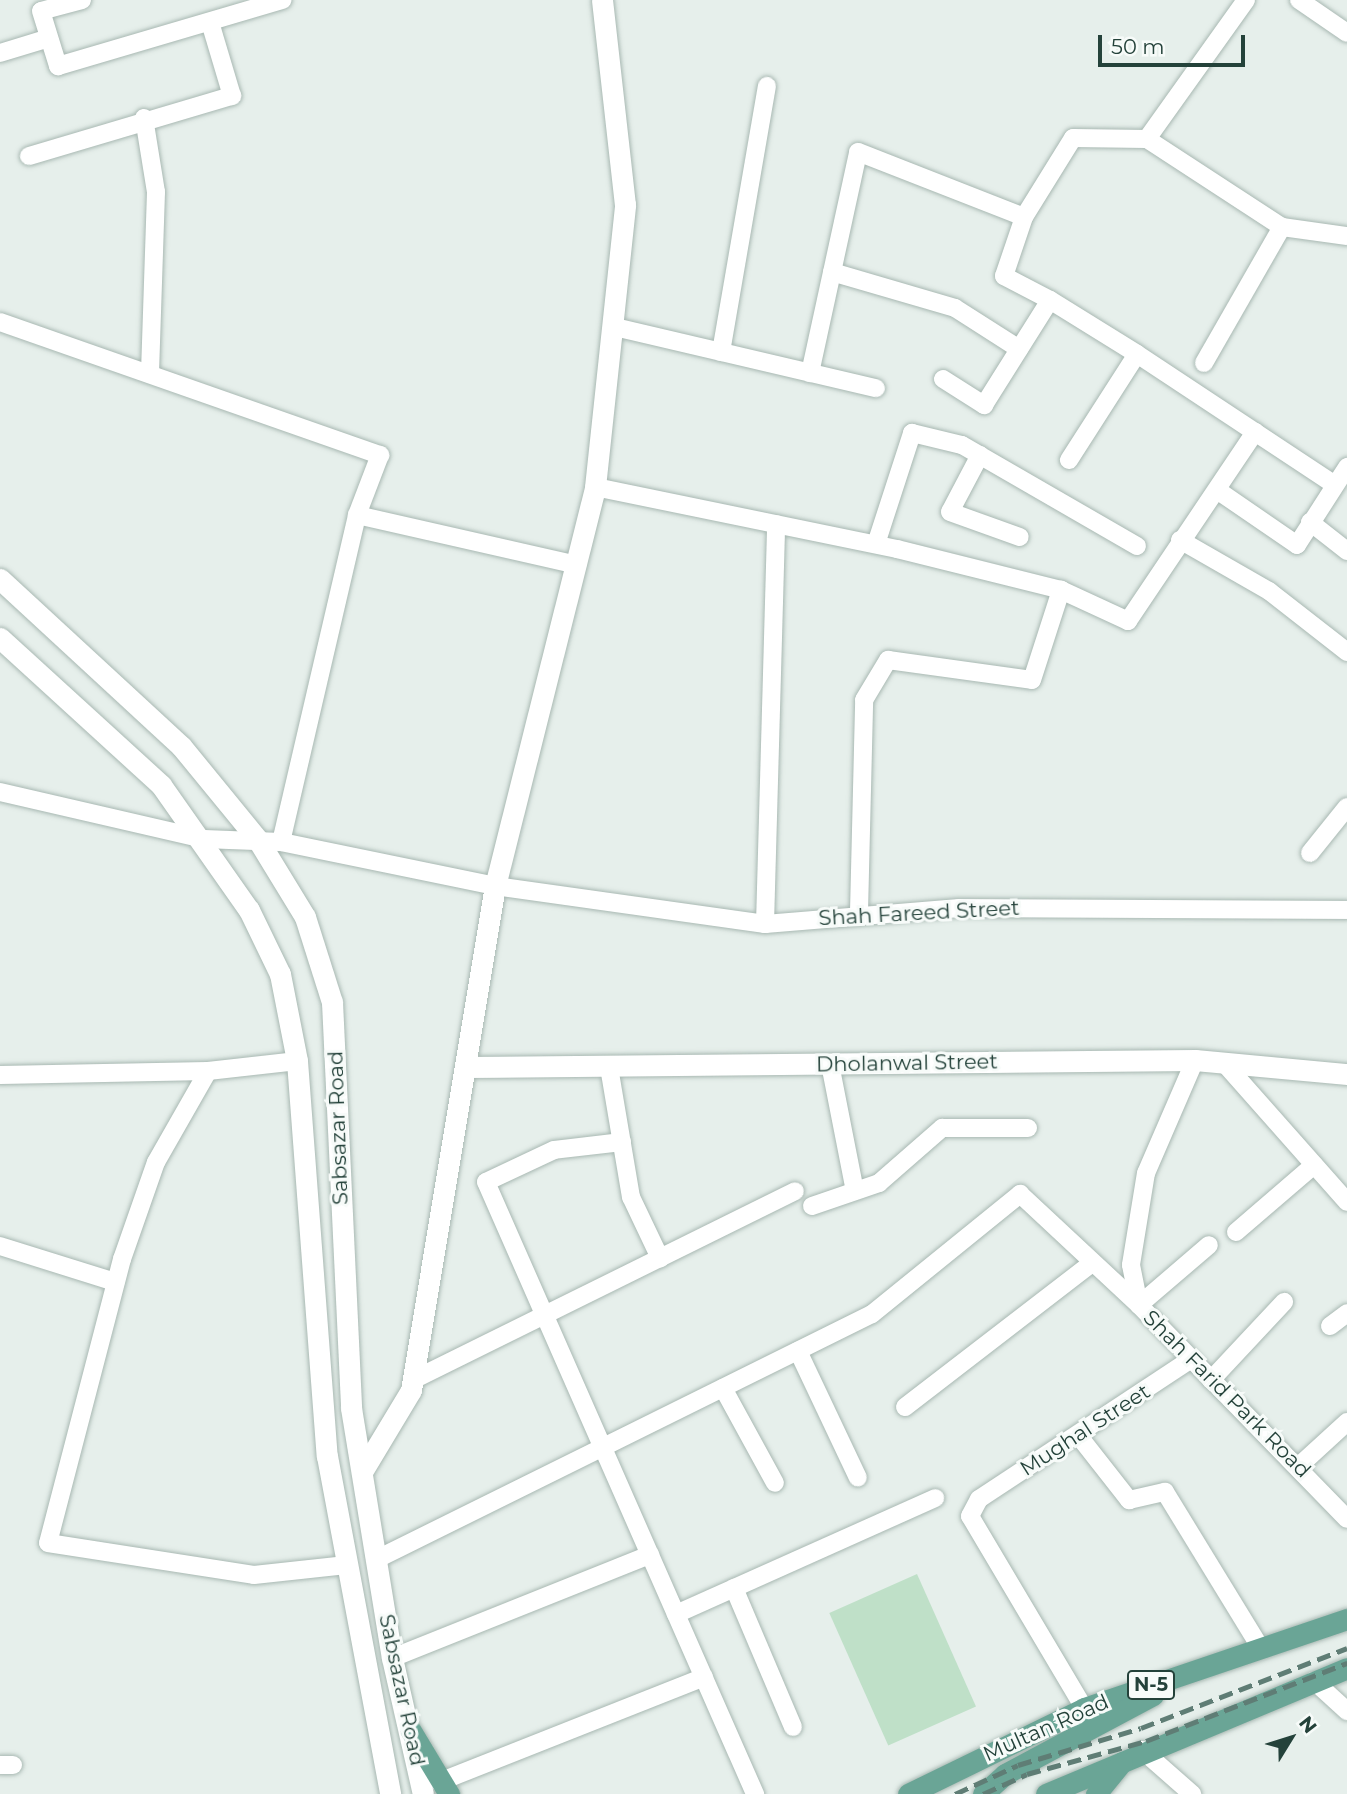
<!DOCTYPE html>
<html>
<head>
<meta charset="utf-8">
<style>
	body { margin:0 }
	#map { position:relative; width:1347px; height:1794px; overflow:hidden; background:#e6efeb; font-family:Montserrat,sans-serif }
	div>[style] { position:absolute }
	.green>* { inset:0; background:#bfe0c8; transform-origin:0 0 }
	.roads { filter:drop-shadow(0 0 2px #a8b8b2) drop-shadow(0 0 2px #a8b8b2) }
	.street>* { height:18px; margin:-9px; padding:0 9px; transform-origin:9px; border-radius:9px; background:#fff }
	.secondary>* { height:21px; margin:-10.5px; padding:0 10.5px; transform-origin:10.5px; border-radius:10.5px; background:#fff }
	.primary>* { height:21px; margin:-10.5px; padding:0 10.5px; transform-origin:10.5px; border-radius:10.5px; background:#6aa596 }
	.rail>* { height:5px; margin-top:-2.5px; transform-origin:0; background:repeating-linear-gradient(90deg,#5f7d75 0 14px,transparent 0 21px) }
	span { translate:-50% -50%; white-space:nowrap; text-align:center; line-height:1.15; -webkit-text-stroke:6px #f7fbf9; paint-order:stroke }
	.shield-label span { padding:2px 5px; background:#f7fbf9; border:2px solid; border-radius:5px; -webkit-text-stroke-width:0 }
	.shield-label { font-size:19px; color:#24423a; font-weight:700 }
	.street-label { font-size:21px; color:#24423a }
	.north { position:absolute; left:1256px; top:1703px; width:70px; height:70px; -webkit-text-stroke:5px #f7fbf9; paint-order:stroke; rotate:52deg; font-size:19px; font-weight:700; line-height:28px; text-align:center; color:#24423a }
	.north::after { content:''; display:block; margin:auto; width:24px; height:32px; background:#24423a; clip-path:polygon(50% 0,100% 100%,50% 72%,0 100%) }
	.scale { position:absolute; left:1098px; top:35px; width:147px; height:32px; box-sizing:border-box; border:4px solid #24423a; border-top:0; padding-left:9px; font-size:21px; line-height:24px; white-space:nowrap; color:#24423a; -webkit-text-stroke:5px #f7fbf9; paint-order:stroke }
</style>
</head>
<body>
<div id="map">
	<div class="green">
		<i style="left:917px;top:1574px;width:145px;height:96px;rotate:66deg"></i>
	</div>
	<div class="roads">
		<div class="street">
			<i style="left:82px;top:0;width:42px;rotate:165deg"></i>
			<i style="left:41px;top:11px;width:58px;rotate:72.8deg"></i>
			<i style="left:58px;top:66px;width:234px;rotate:-16.4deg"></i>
			<i style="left:1246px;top:0;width:171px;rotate:125.5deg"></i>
			<i style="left:1147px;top:139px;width:161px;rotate:33.1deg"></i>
			<i style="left:1282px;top:227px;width:66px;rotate:7.9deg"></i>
			<i style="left:1299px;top:0;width:58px;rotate:34.5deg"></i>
			<i style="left:0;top:53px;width:51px;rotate:-17deg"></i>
			<i style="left:144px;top:118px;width:75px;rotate:80.8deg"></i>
			<i style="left:156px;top:192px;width:182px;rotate:91.9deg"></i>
			<i style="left:29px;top:156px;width:212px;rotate:-16.5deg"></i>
			<i style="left:232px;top:96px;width:77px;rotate:-106.6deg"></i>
			<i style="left:832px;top:272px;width:128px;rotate:16.3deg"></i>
			<i style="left:955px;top:308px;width:76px;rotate:32.6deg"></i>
			<i style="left:1050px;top:300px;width:102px;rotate:31.8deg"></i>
			<i style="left:1137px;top:354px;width:126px;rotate:122.7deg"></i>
			<i style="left:0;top:322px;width:403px;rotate:19.3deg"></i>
			<i style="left:380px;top:455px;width:64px;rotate:111deg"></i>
			<i style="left:615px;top:327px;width:268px;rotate:13.2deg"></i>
			<i style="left:721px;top:352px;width:270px;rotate:-80.2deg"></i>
			<i style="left:1137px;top:354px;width:237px;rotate:33.5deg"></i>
			<i style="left:1204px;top:363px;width:157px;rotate:-60.2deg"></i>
			<i style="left:810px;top:373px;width:226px;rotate:-77.7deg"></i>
			<i style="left:858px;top:152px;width:178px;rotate:21.4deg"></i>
			<i style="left:1024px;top:217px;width:93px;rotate:-58.2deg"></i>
			<i style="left:1073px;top:138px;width:74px;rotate:0.8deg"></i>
			<i style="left:943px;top:379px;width:49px;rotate:32.4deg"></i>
			<i style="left:984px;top:405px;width:124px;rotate:-57.8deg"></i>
			<i style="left:1050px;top:300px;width:52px;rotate:-152.4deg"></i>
			<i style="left:1004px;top:276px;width:62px;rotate:-71.3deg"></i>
			<i style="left:980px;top:455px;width:64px;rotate:117.8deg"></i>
			<i style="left:950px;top:512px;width:74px;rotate:19.7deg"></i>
			<i style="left:595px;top:487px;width:308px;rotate:11.6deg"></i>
			<i style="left:897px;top:549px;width:169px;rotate:14deg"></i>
			<i style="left:1061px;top:590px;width:74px;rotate:24.8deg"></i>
			<i style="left:1128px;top:621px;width:228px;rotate:-56.1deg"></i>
			<i style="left:1217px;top:490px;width:97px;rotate:34.5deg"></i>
			<i style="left:1297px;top:545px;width:93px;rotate:-57.3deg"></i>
			<i style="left:1310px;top:522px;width:47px;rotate:38.1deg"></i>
			<i style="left:1180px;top:540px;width:103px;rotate:29.8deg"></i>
			<i style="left:1269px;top:591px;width:99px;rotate:38deg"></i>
			<i style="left:876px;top:544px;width:117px;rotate:-72deg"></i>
			<i style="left:912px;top:433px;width:51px;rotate:13.5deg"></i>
			<i style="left:962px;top:445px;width:202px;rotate:30deg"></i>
			<i style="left:0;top:792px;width:209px;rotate:13deg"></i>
			<i style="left:204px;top:839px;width:77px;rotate:2.2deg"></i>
			<i style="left:281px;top:842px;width:218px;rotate:11.6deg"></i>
			<i style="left:495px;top:886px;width:273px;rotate:8deg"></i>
			<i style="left:765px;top:924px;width:195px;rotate:-4.7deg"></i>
			<i style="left:959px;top:908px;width:388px;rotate:0.3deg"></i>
			<i style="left:281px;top:842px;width:336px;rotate:-76.9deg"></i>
			<i style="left:357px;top:515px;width:226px;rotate:12.8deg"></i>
			<i style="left:1310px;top:853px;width:59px;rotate:-51.2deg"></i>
			<i style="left:859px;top:912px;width:212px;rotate:-88.6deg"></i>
			<i style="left:864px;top:700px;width:47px;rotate:-59deg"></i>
			<i style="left:888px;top:660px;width:145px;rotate:7.9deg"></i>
			<i style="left:1032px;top:680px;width:95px;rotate:-72.1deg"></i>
			<i style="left:765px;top:924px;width:400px;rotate:-88.4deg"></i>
			<i style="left:1195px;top:1060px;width:123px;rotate:113.4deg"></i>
			<i style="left:1146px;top:1173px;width:93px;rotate:99.3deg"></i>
			<i style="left:1131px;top:1265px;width:41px;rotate:78.7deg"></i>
			<i style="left:1139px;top:1305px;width:298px;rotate:45.8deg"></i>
			<i style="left:830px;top:1064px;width:129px;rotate:78.9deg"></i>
			<i style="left:1225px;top:1064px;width:184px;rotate:48.5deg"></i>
			<i style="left:609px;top:1067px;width:132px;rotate:80.4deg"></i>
			<i style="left:631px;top:1197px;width:68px;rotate:64.6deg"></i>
			<i style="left:208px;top:1071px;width:105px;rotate:119.7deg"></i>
			<i style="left:156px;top:1162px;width:103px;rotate:109.3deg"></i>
			<i style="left:122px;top:1259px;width:293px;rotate:104.6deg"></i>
			<i style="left:48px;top:1543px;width:208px;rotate:8.8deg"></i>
			<i style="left:254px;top:1575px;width:93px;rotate:-6.2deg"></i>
			<i style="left:0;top:1075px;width:208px;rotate:-1.1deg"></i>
			<i style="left:208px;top:1071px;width:90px;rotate:-6.4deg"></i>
			<i style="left:622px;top:1142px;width:68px;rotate:173.3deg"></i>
			<i style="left:554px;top:1150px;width:75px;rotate:154.8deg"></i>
			<i style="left:486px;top:1182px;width:669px;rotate:66.27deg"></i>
			<i style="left:812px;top:1206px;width:71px;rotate:-18.9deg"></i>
			<i style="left:879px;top:1183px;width:84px;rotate:-41.1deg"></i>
			<i style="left:942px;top:1128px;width:86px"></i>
			<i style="left:1236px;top:1232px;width:103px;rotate:-40.7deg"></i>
			<i style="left:0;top:1246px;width:121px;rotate:17.4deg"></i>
			<i style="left:1330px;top:1326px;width:21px;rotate:-37deg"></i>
			<i style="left:798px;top:1351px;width:140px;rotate:64.7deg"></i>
			<i style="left:413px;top:1380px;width:426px;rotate:-26.3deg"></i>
			<i style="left:1211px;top:1380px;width:107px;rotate:-46.9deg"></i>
			<i style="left:723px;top:1388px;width:108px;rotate:61.3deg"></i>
			<i style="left:905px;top:1407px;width:237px;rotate:-37.6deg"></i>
			<i style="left:1078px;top:1435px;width:83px;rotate:51.9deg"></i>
			<i style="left:1129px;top:1500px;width:37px;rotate:-13deg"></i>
			<i style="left:1165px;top:1492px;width:182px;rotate:58.5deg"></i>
			<i style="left:1299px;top:1466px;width:65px;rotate:-42.5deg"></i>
			<i style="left:377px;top:1559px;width:552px;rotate:-26.33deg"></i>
			<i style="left:872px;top:1314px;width:191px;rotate:-39deg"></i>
			<i style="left:1020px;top:1194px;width:163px;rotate:43deg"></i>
			<i style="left:1139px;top:1305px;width:92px;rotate:-40.6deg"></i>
			<i style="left:734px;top:1588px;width:151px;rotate:67deg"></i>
			<i style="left:676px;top:1614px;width:284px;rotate:-24.1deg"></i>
			<i style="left:392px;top:1658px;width:278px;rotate:-21.8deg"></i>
			<i style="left:1314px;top:1681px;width:45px;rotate:42.3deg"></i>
			<i style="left:1084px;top:1708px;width:223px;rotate:-120.7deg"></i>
			<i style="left:970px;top:1516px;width:19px;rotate:-62deg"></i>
			<i style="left:979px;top:1499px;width:253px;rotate:-33.4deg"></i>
			<i style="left:1142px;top:1750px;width:67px;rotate:41.3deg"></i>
			<i style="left:0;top:1765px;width:13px"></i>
			<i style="left:439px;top:1782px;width:285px;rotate:-21.6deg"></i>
		</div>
		<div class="secondary">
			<i style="left:0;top:579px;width:246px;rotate:42.7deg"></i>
			<i style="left:181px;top:746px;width:122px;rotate:50.7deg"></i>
			<i style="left:258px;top:840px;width:90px;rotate:58.6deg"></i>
			<i style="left:305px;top:917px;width:89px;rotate:72.4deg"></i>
			<i style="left:332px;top:1002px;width:406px;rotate:87.3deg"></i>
			<i style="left:351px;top:1408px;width:253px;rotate:80.7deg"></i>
			<i style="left:392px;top:1658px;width:139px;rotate:77.2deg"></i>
			<i style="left:0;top:638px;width:218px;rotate:42.4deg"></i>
			<i style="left:161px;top:785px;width:153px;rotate:54.9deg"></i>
			<i style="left:249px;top:910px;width:71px;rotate:64.2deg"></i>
			<i style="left:280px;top:974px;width:89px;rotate:78.9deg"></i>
			<i style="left:297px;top:1061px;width:396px;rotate:85.7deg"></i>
			<i style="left:327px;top:1456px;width:344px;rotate:79.4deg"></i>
			<i style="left:466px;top:1067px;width:729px;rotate:-0.55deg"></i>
			<i style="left:1195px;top:1060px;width:153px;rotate:5.3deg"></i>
			<i style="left:363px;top:1470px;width:93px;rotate:-59deg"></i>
			<i style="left:411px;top:1390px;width:511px;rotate:-80.54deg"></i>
			<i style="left:495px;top:886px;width:411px;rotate:-75.9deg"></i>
			<i style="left:595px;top:487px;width:284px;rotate:-83.9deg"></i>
			<i style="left:625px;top:205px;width:206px;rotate:-96.4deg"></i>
		</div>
		<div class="primary">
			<i style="left:411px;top:1731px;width:74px;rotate:58.9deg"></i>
			<i style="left:908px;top:1794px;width:196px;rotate:-26deg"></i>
			<i style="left:1084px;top:1708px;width:278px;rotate:-18.7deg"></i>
			<i style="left:983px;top:1794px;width:30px;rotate:-42deg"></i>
			<i style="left:1005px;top:1774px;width:168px;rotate:-28.1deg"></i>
			<i style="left:1046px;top:1794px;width:326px;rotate:-22.7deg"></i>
			<i style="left:1096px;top:1794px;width:41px;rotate:-50.9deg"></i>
		</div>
	</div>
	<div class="rail">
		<i style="left:955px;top:1794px;width:69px;rotate:-24.7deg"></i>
		<i style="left:1018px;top:1765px;width:128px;rotate:-16.7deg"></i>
		<i style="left:1141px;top:1728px;width:221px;rotate:-21.2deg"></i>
		<i style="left:983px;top:1794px;width:48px;rotate:-24.4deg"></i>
		<i style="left:1027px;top:1774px;width:123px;rotate:-15.5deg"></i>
		<i style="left:1146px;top:1741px;width:216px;rotate:-21.2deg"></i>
	</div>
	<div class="shield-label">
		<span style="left:1151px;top:1685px">N-5</span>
	</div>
	<div class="street-label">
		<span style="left:919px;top:913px;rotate:-3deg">Shah Fareed Street</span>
		<span style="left:907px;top:1063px;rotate:-1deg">Dholanwal Street</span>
		<span style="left:338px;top:1128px;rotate:-92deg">Sabsazar Road</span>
		<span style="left:1227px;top:1394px;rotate:45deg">Shah Farid Park Road</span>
		<span style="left:1085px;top:1430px;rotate:-33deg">Mughal Street</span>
		<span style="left:402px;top:1690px;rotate:78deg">Sabsazar Road</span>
		<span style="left:1046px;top:1728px;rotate:-24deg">Multan Road</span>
	</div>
	<div class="north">N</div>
	<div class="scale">50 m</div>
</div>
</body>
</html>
